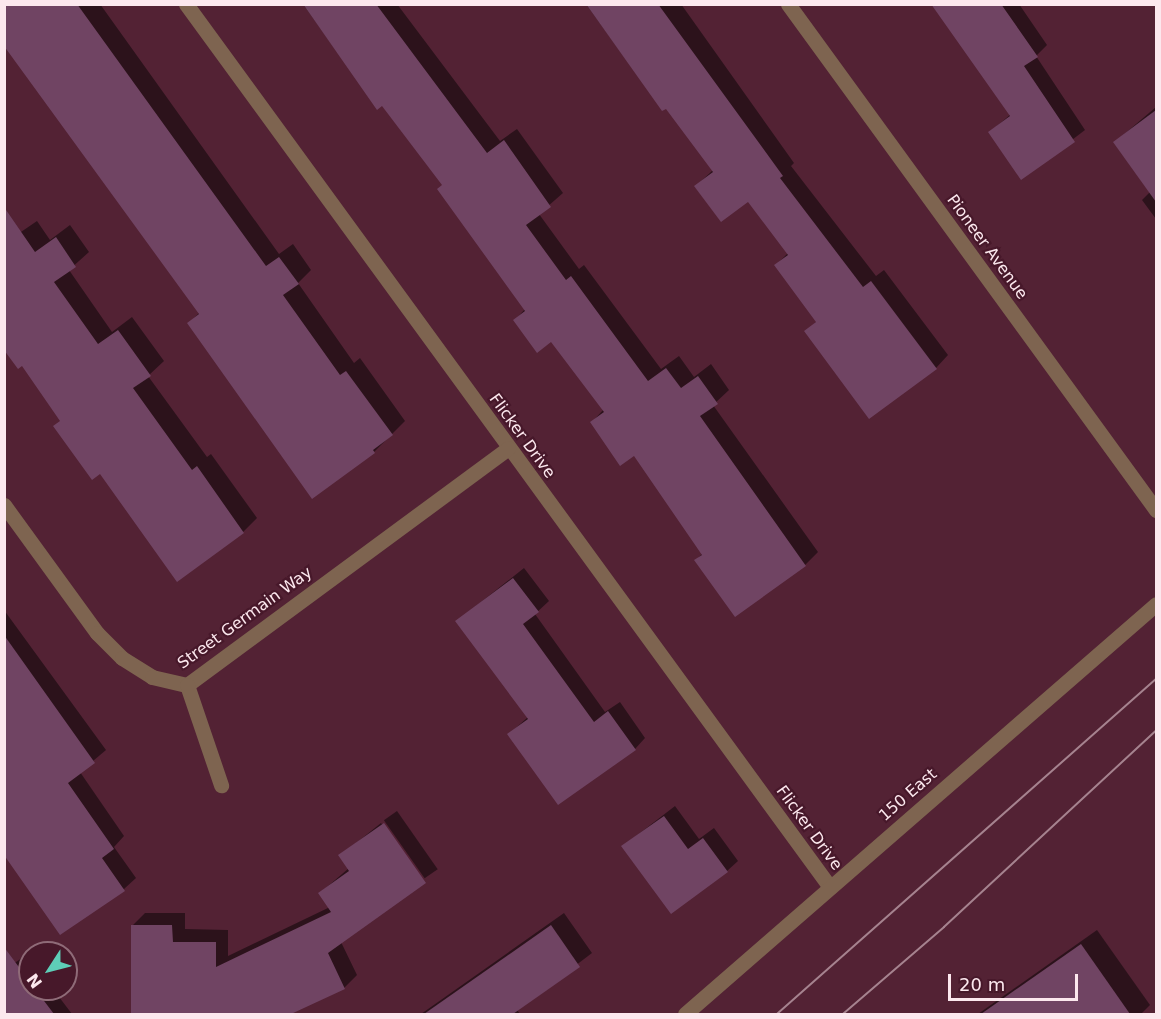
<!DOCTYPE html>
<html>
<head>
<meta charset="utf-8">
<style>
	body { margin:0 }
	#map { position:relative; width:1161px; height:1019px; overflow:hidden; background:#532234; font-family:"DejaVu Sans",sans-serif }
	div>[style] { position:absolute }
	.shadow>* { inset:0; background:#0007; transform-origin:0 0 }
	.building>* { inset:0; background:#704463 }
	.minor>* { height:15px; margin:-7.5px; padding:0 7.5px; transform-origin:7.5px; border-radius:7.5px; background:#7e6450 }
	.tram>* { height:1.5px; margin:-0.75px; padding:0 0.75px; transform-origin:0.75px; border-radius:0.75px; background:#a6838f }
	span { translate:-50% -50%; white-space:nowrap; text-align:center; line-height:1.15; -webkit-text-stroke:4.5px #47182a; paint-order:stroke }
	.street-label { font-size:16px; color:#fce8ee }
	.frame { position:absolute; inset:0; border:6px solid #fce8ee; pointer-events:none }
	.north { position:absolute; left:18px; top:941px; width:60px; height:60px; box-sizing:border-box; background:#47182a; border:2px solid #8f6b78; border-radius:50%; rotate:234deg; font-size:16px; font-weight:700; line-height:24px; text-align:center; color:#fce8ee }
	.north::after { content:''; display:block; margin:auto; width:21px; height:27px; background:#5eceb8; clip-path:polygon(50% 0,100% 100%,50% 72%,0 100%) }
	.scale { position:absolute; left:948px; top:974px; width:130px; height:27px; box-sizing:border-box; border:3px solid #fce8ee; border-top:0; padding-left:8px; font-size:18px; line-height:21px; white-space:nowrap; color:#fce8ee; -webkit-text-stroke:4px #47182a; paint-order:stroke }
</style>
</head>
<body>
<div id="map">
	<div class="shadow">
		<i style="clip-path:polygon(4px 4px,100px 4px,279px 254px,293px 244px,311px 270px,298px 283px,354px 363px,360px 358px,405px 421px,374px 452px,189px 323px,199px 313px)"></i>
		<i style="clip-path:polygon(303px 4px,397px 4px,500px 141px,517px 129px,563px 193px,539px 214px,579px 269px,584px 265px,661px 369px,679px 356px,694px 377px,711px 364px,729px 390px,713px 405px,818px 552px,805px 565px,735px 614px,696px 560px,703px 553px,634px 454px,592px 422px,604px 409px,551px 340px,515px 320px,525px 309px,443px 185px,383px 104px,377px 108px)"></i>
		<i style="clip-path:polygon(586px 4px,681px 4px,794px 163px,791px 166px,876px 276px,884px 270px,948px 355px,936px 368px,806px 332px,817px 321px,776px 265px,788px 253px,748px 200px,696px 186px,713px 170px,666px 106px,662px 109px)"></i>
		<i style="clip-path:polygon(933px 4px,1019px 4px,1047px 45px,1036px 56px,1085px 130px,1022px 178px,990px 132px,1011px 114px)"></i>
		<i style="clip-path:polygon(1156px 107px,1156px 219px,1142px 200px,1151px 191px,1115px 142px)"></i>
		<i style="clip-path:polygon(37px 221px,50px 240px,70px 225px,89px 252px,69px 270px,112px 332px,132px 317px,164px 361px,148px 376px,207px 457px,211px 454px,257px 518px,243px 532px,101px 471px,61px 420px,18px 234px)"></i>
		<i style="clip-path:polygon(524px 568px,549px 601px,535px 614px,605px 712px,620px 702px,645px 738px,635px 749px,509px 734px,528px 717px,457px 621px)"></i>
		<i style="clip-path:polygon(4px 610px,106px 750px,80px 772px,124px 836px,114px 847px,136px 878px,124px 889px,4px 853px)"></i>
		<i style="clip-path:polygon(675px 806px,699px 839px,714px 828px,738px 861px,727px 871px,623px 846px)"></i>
		<i style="left:397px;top:811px;width:71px;height:16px;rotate:55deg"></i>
		<i style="clip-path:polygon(381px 823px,423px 882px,341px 942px,357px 975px,344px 988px,287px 1014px,133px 1014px,132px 926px,145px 913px,185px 913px,185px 929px,228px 930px,228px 956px,330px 907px,320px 893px,349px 868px,340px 856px)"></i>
		<i style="clip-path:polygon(564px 913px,592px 953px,517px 1010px,520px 1014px,421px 1014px)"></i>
		<i style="clip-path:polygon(1097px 930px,1150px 1005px,1141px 1014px,978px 1014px)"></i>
		<i style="clip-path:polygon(28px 954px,30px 989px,53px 989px,72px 1014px,4px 1014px,4px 970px)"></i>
	</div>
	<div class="building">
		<i style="clip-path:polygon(4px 4px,77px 4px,266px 266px,279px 257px,299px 284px,283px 295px,340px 375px,346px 371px,393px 435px,373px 450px,375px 453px,312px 499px,187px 323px,199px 314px,4px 46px)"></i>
		<i style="clip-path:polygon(303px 4px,376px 4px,487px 153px,504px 140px,551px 207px,526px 225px,566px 280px,571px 276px,648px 381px,666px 368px,681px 388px,698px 376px,718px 404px,700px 416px,806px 566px,735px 617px,694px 560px,702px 555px,634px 456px,620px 466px,590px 422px,604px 412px,551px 342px,537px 353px,513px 320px,525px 311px,437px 189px,442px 185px,382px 106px,377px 110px)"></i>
		<i style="clip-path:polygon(586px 4px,658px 4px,783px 176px,780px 178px,863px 287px,871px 281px,937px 369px,869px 419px,804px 331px,816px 322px,774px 265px,788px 255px,748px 202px,721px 222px,694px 186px,713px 172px,666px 109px,662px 111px)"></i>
		<i style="clip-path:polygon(931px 4px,1001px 4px,1038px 57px,1024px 66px,1075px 142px,1021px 180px,988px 132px,1010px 116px)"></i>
		<i style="clip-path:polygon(1156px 110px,1156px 202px,1113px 142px)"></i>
		<i style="clip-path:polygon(4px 207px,35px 252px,56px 237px,76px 267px,54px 282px,98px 344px,118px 330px,151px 376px,133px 388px,192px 470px,197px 466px,244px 533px,177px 582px,100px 474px,92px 480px,53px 426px,60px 421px,22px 366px,18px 369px,4px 350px)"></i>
		<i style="clip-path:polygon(513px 578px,539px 612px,523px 624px,594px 722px,608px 711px,636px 750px,558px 805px,507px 734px,528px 719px,455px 621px)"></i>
		<i style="clip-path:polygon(4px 635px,95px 763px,68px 783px,114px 849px,102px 858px,125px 891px,60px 935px,4px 855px)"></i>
		<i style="clip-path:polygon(664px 816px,688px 849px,703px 838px,728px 872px,671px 914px,621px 846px)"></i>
		<i style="clip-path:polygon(384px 823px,426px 883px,328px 953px,345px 989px,291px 1014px,131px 1014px,131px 925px,172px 925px,173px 942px,216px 942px,216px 967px,331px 912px,318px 893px,349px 871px,338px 855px)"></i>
		<i style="clip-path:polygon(551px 925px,580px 967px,513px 1014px,424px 1014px)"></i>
		<i style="clip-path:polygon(1081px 944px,1130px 1014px,981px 1014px)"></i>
		<i style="clip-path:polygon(4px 947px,30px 982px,30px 989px,35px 989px,54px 1014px,4px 1014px)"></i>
	</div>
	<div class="minor">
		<i style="left:186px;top:4px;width:1093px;rotate:53.9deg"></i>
		<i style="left:788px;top:4px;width:626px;rotate:53.97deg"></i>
		<i style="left:4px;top:505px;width:158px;rotate:54deg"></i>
		<i style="left:97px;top:633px;width:35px;rotate:45deg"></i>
		<i style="left:122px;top:658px;width:36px;rotate:32deg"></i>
		<i style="left:152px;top:677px;width:36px;rotate:13deg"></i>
		<i style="left:187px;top:685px;width:399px;rotate:-36.4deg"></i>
		<i style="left:187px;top:685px;width:106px;rotate:71.2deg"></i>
		<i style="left:685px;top:1014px;width:624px;rotate:-41.04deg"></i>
	</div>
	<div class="tram">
		<i style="left:777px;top:1014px;width:506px;rotate:-41.47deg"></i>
		<i style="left:843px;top:1014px;width:133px;rotate:-40.7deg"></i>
		<i style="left:944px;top:927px;width:289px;rotate:-42.8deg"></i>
	</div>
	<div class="street-label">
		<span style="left:987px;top:247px;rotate:54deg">Pioneer Avenue</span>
		<span style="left:522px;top:436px;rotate:54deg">Flicker Drive</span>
		<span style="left:245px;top:618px;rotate:-36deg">Street Germain Way</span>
		<span style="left:908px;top:795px;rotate:-41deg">150 East</span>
		<span style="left:809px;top:828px;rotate:54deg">Flicker Drive</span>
	</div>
	<div class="frame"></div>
	<div class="north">N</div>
	<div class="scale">20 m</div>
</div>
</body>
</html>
